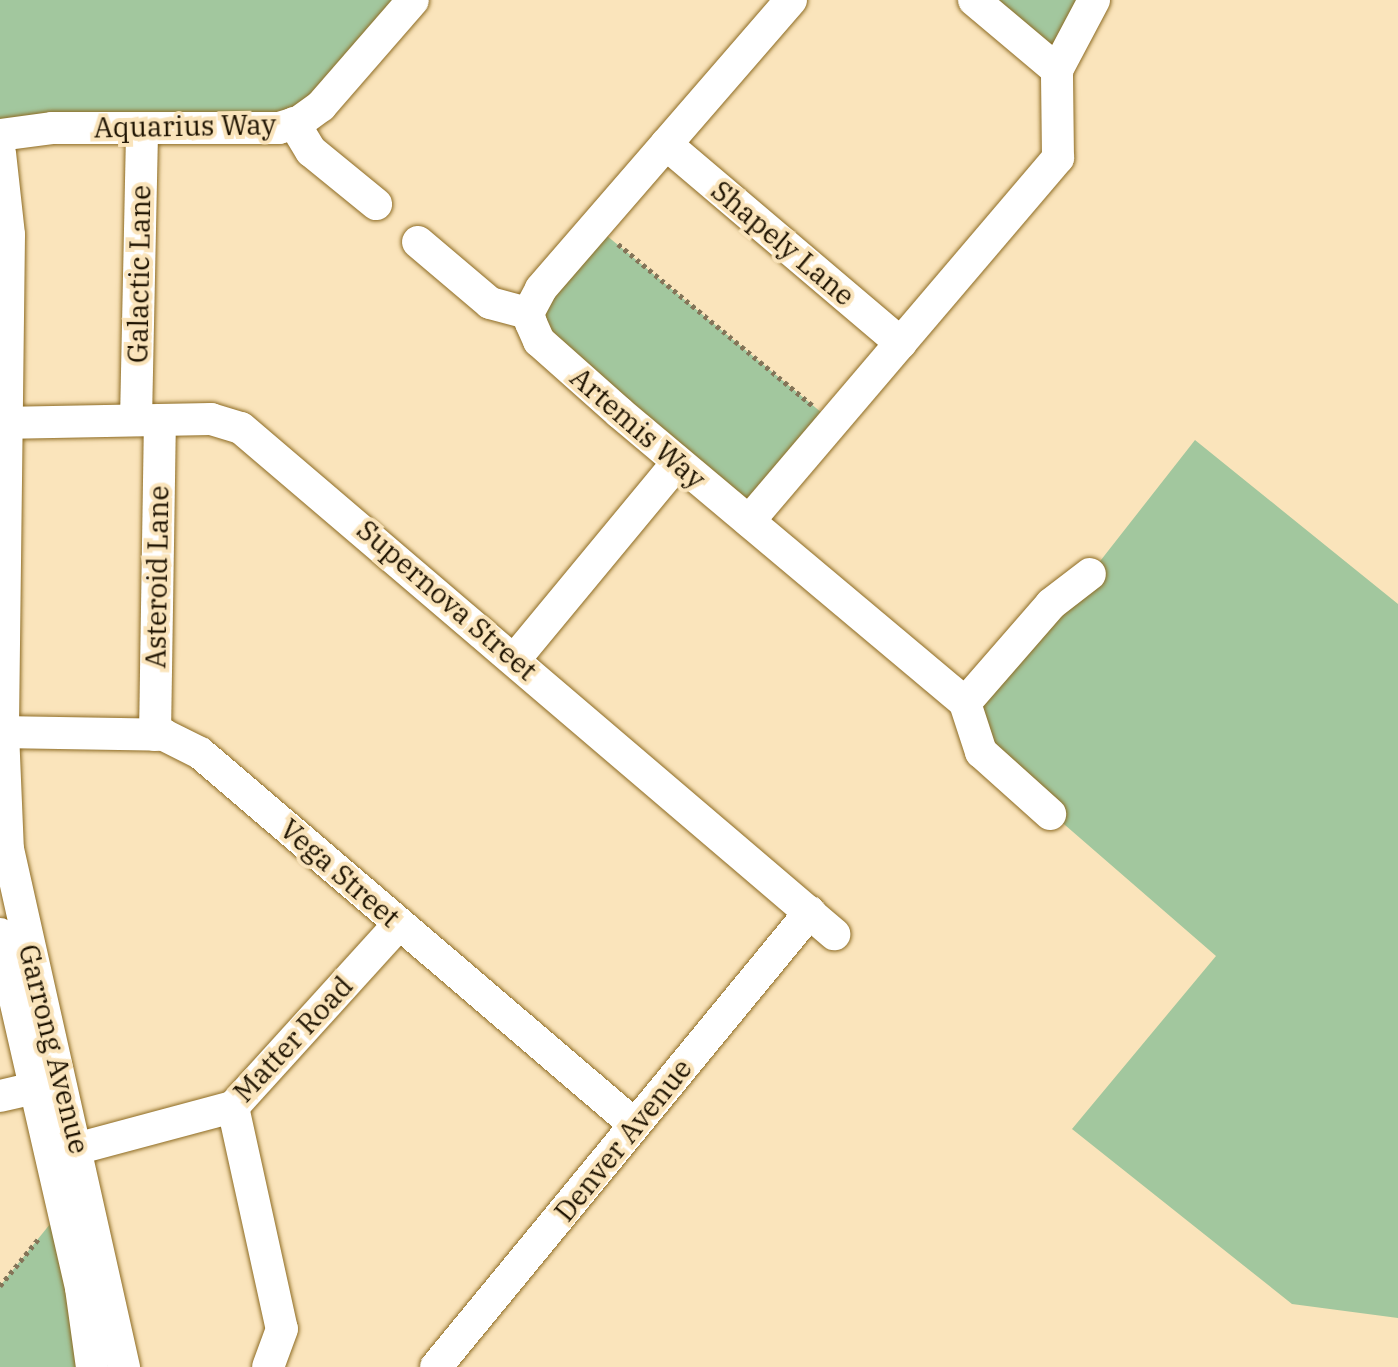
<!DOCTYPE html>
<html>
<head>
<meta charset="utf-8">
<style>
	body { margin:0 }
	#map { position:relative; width:1398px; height:1367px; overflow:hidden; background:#fae4bb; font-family:"IBM Plex Serif",serif }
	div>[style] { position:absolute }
	.green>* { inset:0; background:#a2c79e }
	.path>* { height:5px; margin-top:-2.5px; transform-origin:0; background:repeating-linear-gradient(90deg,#847458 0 4px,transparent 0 8px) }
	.roads { filter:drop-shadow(0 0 2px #8d6b23) drop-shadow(0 0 2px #8d6b23) }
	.minor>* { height:32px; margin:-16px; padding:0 16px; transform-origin:16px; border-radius:16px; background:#fff }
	span { translate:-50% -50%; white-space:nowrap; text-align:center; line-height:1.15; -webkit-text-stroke:8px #fae4bb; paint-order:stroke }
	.street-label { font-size:28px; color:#1e1301 }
</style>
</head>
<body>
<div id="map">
	<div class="green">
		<i style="clip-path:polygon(0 0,413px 0,299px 122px,0 135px)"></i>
		<i style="clip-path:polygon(974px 0,1094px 0,1057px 70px)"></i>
		<i style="clip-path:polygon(595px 226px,833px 422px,749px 521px,539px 341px,532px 303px)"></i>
		<i style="clip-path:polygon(1195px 440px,1398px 604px,1398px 1318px,1292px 1304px,1072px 1129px,1216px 956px,981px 752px,965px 703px,1090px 574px)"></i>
		<i style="clip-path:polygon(63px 1208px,92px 1367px,0 1367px,0 1286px)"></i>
	</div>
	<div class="path">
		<i style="left:618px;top:244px;width:254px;rotate:39.7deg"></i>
		<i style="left:0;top:1286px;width:63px;rotate:-50.8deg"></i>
	</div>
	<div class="roads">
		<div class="minor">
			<i style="left:791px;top:0;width:382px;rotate:130.9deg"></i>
			<i style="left:541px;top:289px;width:27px;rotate:118deg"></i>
			<i style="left:528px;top:313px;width:10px;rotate:73deg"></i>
			<i style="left:531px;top:323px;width:20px;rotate:66deg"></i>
			<i style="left:539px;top:341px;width:108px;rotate:41.6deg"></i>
			<i style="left:620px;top:413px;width:451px;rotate:40deg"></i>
			<i style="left:965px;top:703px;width:52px;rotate:71.9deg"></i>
			<i style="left:981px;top:752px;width:93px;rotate:41.9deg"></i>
			<i style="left:974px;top:0;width:109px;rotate:40.1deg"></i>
			<i style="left:294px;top:123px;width:33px;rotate:59deg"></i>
			<i style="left:311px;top:151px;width:84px;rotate:39.2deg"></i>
			<i style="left:0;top:135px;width:52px;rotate:-7.7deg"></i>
			<i style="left:52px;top:128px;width:227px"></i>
			<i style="left:279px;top:128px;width:21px;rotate:-17deg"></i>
			<i style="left:299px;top:122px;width:27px;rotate:-36deg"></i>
			<i style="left:321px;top:106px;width:140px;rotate:-49deg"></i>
			<i style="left:666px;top:144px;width:308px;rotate:40.3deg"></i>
			<i style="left:0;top:153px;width:82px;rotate:83.7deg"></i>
			<i style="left:9px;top:235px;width:497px;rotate:90.7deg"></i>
			<i style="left:3px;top:732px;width:117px;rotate:87.6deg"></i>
			<i style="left:8px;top:849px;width:531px;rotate:77.38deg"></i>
			<i style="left:418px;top:242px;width:94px;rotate:40.3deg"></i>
			<i style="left:490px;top:303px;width:39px;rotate:15deg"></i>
			<i style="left:136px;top:420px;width:292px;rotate:-88.8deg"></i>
			<i style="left:0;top:423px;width:211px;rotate:-1.1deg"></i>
			<i style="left:211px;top:419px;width:31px;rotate:17deg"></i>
			<i style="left:241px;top:428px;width:780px;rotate:40.47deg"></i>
			<i style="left:749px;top:521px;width:477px;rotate:-49.6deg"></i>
			<i style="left:1058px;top:158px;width:88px;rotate:-90.7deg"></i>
			<i style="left:1057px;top:70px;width:79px;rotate:-62.1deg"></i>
			<i style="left:515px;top:659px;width:254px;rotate:-50.4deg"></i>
			<i style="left:965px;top:703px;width:131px;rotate:-49deg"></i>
			<i style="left:1051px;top:604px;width:49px;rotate:-37.6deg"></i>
			<i style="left:0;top:732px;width:164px;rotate:1deg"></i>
			<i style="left:164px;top:735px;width:40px;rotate:26.6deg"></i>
			<i style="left:200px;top:753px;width:572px;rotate:40.54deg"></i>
			<i style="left:155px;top:735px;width:315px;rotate:-89.1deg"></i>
			<i style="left:0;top:934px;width:363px;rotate:77.1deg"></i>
			<i style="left:81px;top:1288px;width:80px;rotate:82.1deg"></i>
			<i style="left:0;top:1096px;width:35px;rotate:-13deg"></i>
			<i style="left:233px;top:1107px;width:227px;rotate:77.6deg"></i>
			<i style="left:282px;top:1329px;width:40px;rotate:110.2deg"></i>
			<i style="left:57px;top:1154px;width:182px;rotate:-15deg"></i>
			<i style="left:233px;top:1107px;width:247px;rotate:-47.8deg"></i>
			<i style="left:436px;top:1367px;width:589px;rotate:-50.58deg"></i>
		</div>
	</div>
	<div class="street-label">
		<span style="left:185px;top:126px;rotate:-1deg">Aquarius Way</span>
		<span style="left:783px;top:243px;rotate:40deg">Shapely Lane</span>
		<span style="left:139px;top:274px;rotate:-89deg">Galactic Lane</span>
		<span style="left:638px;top:428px;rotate:41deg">Artemis Way</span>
		<span style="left:157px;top:577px;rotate:-89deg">Asteroid Lane</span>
		<span style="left:447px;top:600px;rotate:41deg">Supernova Street</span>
		<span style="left:340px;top:873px;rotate:41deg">Vega Street</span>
		<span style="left:293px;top:1039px;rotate:-47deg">Matter Road</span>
		<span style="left:54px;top:1049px;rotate:76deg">Garrong Avenue</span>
		<span style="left:623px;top:1140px;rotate:-51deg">Denver Avenue</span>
	</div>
</div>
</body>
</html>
